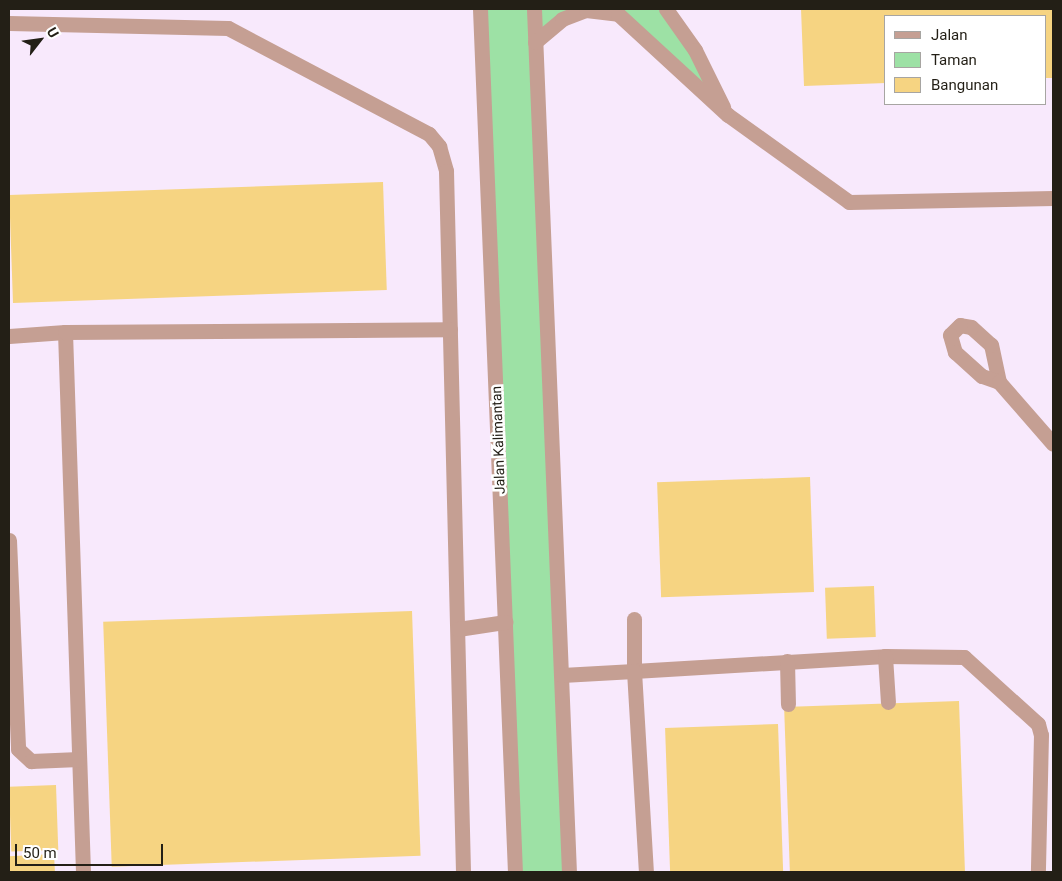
<!DOCTYPE html>
<html>
<head>
<meta charset="utf-8">
<style>
	body { margin:0 }
	#map { position:relative; width:1062px; height:881px; overflow:hidden; background:#fff9e9; font-family:Roboto,sans-serif }
	div>[style] { position:absolute }
	.industrial>* { inset:0; background:#f8e9fc }
	.green>* { inset:0; background:#9de1a5 }
	.building>* { inset:0; background:#f6d482; transform-origin:0 0 }
	.minor>* { height:15px; margin:-7.5px; padding:0 7.5px; transform-origin:7.5px; border-radius:7.5px; background:#c59f93 }
	span { translate:-50% -50%; white-space:nowrap; text-align:center; line-height:1.15; -webkit-text-stroke:5px #fff; paint-order:stroke }
	.street-label { font-size:14px; color:#231f16 }
	.frame { position:absolute; inset:0; border:10px solid #231f16; pointer-events:none }
	.legend { position:absolute; left:884px; top:15px; width:162px; height:90px; box-sizing:border-box; background:#fff; border:1px solid #a7a5a2; margin:0; padding:6px 9px; list-style:none; font-size:15px; color:#231f16 }
	.legend li { display:flex; align-items:center; gap:10px; height:25px }
	.legend b { width:25px; border:1px solid #a7a5a2 }
	.north { position:absolute; left:15px; top:15px; width:50px; height:50px; -webkit-text-stroke:4px #fff; paint-order:stroke; rotate:60deg; font-size:14px; font-weight:700; line-height:20px; text-align:center; color:#231f16 }
	.north::after { content:''; display:block; margin:auto; width:18px; height:22px; background:#231f16; clip-path:polygon(50% 0,100% 100%,50% 72%,0 100%) }
	.scale { position:absolute; left:15px; top:844px; width:148px; height:22px; box-sizing:border-box; border:2px solid #231f16; border-top:0; padding-left:6px; font-size:15px; line-height:18px; white-space:nowrap; color:#231f16; -webkit-text-stroke:4px #fff; paint-order:stroke }
</style>
</head>
<body>
<div id="map">
	<div class="industrial">
		<i style="clip-path:polygon(evenodd,9px 9px,1053px 9px,1053px 872px,9px 872px,9px 9px,886px 16px,1046px 16px,1046px 104px,886px 104px,886px 16px)"></i>
	</div>
	<div class="green">
		<i style="clip-path:polygon(480px 9px,666px 9px,728px 115px,628px 21px,586px 10px,537px 41px,569px 872px,515px 872px)"></i>
	</div>
	<div class="building">
		<i style="clip-path:polygon(801px 9px,1053px 9px,1053px 78px,1046px 78px,1046px 16px,886px 16px,886px 83px,804px 86px)"></i>
		<i style="left:383px;top:182px;width:108px;height:374px;rotate:88deg"></i>
		<i style="left:810px;top:477px;width:115px;height:153px;rotate:88deg"></i>
		<i style="left:874px;top:586px;width:51px;height:49px;rotate:88deg"></i>
		<i style="left:412px;top:611px;width:245px;height:309px;rotate:88deg"></i>
		<i style="left:959px;top:701px;width:171px;height:175px;rotate:88deg"></i>
		<i style="left:778px;top:724px;width:148px;height:113px;rotate:88deg"></i>
		<i style="left:56px;top:785px;width:65px;height:47px;rotate:88deg"></i>
		<i style="left:54px;top:854px;width:18px;height:45px;rotate:87deg"></i>
	</div>
	<div class="minor">
		<i style="left:480px;top:9px;width:864px;rotate:87.68deg"></i>
		<i style="left:534px;top:9px;width:864px;rotate:87.68deg"></i>
		<i style="left:666px;top:9px;width:50px;rotate:54.7deg"></i>
		<i style="left:695px;top:50px;width:64px;rotate:63.8deg"></i>
		<i style="left:9px;top:23px;width:219px;rotate:1.3deg"></i>
		<i style="left:228px;top:28px;width:227px;rotate:27.8deg"></i>
		<i style="left:429px;top:134px;width:16px;rotate:50deg"></i>
		<i style="left:439px;top:146px;width:26px;rotate:74deg"></i>
		<i style="left:446px;top:171px;width:701px;rotate:88.61deg"></i>
		<i style="left:535px;top:42px;width:35px;rotate:-40deg"></i>
		<i style="left:562px;top:19px;width:26px;rotate:-21deg"></i>
		<i style="left:586px;top:10px;width:32px;rotate:7deg"></i>
		<i style="left:618px;top:14px;width:149px;rotate:42.6deg"></i>
		<i style="left:728px;top:115px;width:149px;rotate:35.7deg"></i>
		<i style="left:849px;top:202px;width:204px;rotate:-1.1deg"></i>
		<i style="left:65px;top:332px;width:540px;rotate:88.09deg"></i>
		<i style="left:9px;top:336px;width:56px;rotate:-4.1deg"></i>
		<i style="left:65px;top:332px;width:385px;rotate:-0.4deg"></i>
		<i style="left:999px;top:382px;width:38px;rotate:-102deg"></i>
		<i style="left:991px;top:345px;width:27px;rotate:-138deg"></i>
		<i style="left:971px;top:327px;width:11px;rotate:-170deg"></i>
		<i style="left:960px;top:325px;width:14px;rotate:135deg"></i>
		<i style="left:950px;top:335px;width:18px;rotate:74deg"></i>
		<i style="left:955px;top:352px;width:36px;rotate:42deg"></i>
		<i style="left:982px;top:376px;width:18px;rotate:19deg"></i>
		<i style="left:999px;top:382px;width:82px;rotate:48.9deg"></i>
		<i style="left:9px;top:540px;width:209px;rotate:87.5deg"></i>
		<i style="left:18px;top:749px;width:18px;rotate:43deg"></i>
		<i style="left:31px;top:761px;width:48px;rotate:-2.4deg"></i>
		<i style="left:634px;top:619px;width:52px;rotate:90deg"></i>
		<i style="left:634px;top:671px;width:251px;rotate:-3.4deg"></i>
		<i style="left:885px;top:656px;width:79px;rotate:0.7deg"></i>
		<i style="left:964px;top:657px;width:100px;rotate:42.2deg"></i>
		<i style="left:1038px;top:724px;width:11px;rotate:75deg"></i>
		<i style="left:1041px;top:735px;width:137px;rotate:91.3deg"></i>
		<i style="left:458px;top:629px;width:48px;rotate:-8.5deg"></i>
		<i style="left:885px;top:656px;width:46px;rotate:86.3deg"></i>
		<i style="left:787px;top:661px;width:43px;rotate:88.7deg"></i>
		<i style="left:562px;top:675px;width:72px;rotate:-3.2deg"></i>
		<i style="left:634px;top:671px;width:201px;rotate:86.6deg"></i>
	</div>
	<div class="street-label">
		<span style="left:498px;top:440px;rotate:-92deg">Jalan Kalimantan</span>
	</div>
	<div class="frame"></div>
	<ul class="legend">
	<li><b style="height:6px;background:#c59f93"></b>Jalan</li>
	<li><b style="height:14px;background:#9de1a5"></b>Taman</li>
	<li><b style="height:14px;background:#f6d482"></b>Bangunan</li>
	</ul>
	<div class="north">U</div>
	<div class="scale">50 m</div>
</div>
</body>
</html>
